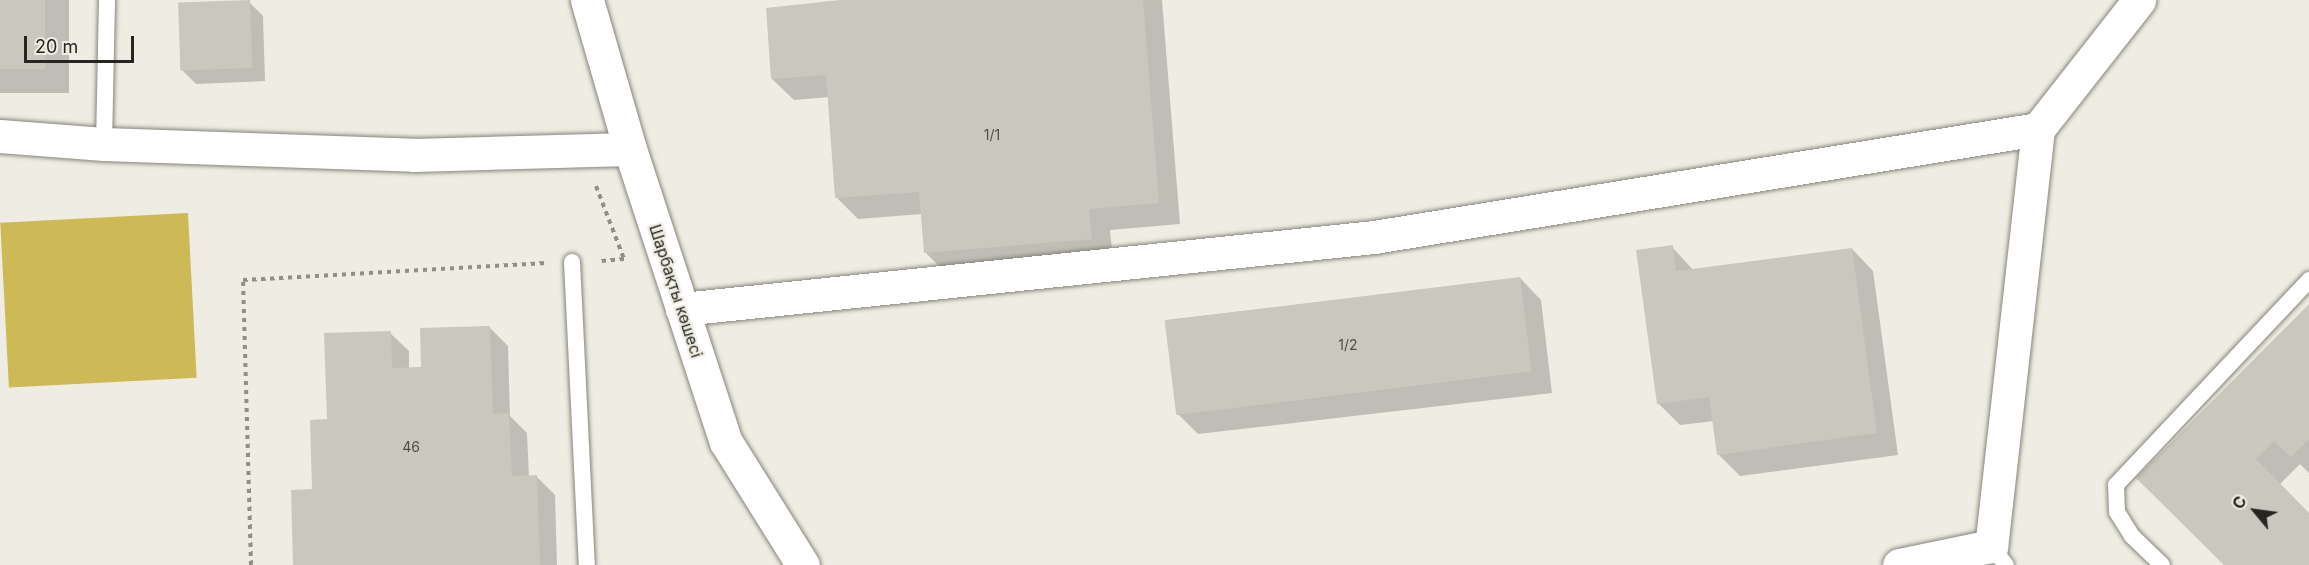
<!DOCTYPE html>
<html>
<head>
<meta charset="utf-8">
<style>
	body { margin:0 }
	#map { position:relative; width:2309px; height:565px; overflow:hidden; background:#efede3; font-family:Inter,sans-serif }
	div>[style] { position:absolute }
	.green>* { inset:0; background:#cdba57; transform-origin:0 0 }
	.shadow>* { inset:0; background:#0003; transform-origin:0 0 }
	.building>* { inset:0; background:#cac8be; transform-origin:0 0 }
	.path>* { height:4px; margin-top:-2px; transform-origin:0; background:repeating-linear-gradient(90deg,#8f8e87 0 4.5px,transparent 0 9px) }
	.roads { filter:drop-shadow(0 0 2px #86857b) drop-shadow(0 0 2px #86857b) }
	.lane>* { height:16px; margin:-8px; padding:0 8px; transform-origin:8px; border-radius:8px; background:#fff }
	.street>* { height:33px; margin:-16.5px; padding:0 16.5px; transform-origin:16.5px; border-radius:16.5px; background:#fff }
	.secondary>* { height:33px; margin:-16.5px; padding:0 16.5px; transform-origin:16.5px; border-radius:16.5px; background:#fff }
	span { translate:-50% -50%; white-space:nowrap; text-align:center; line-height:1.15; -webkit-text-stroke:4.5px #efede3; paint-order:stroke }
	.number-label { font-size:14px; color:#4f4e48 }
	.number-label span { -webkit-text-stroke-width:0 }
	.street-label { font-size:16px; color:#262521 }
	.north { position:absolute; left:2225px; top:481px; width:60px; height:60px; -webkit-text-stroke:4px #efede3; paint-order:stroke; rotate:299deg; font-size:16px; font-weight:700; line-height:24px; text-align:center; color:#262521 }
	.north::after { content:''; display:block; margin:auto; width:21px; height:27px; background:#262521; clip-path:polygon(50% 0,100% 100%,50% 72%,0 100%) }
	.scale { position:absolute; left:24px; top:36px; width:110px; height:27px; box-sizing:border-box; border:3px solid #262521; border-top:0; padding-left:8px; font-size:18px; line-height:21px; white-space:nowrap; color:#262521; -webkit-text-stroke:4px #efede3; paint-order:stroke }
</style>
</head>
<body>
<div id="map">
	<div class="green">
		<i style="left:188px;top:213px;width:165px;height:188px;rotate:87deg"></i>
	</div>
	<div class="shadow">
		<i style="left:0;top:0;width:69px;height:93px"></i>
		<i style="clip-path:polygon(842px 0,1162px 0,1180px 224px,1110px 230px,1113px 260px,947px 274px,925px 252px,922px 214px,858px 219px,837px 198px,829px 97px,794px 100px,772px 79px)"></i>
		<i style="clip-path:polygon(249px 2px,263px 16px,265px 81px,196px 84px,182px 70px)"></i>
		<i style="clip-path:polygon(1672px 247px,1694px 271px,1852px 249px,1873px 271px,1898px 455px,1740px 476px,1718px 454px,1714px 421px,1680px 425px,1658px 403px)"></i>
		<i style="clip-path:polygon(1520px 278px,1541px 300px,1552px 393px,1198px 434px,1177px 413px,1166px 320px)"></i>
		<i style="clip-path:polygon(2309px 306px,2309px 473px,2300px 464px,2279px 485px,2309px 515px,2309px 565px,2226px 565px,2139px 478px)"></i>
		<i style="clip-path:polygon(489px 327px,508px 346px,510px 416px,527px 433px,529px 477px,536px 476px,555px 495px,557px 565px,295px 565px,329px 421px,390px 333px,409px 351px,409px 369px,422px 368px)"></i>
	</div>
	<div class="building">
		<i style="left:0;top:0;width:45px;height:69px"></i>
		<i style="left:250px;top:0;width:68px;height:72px;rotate:88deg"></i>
		<i style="clip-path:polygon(840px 0,1143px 0,1159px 203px,1089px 209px,1092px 239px,924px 253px,919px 192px,835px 198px,826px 75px,771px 79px,766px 8px)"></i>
		<i style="clip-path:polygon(1673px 245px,1676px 271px,1852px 248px,1877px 433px,1717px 455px,1709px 397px,1657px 404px,1636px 250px)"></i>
		<i style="left:1520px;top:277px;width:95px;height:358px;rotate:83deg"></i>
		<i style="clip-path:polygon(2309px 304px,2309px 439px,2291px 457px,2274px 441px,2256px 459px,2309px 513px,2309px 565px,2224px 565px,2136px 478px)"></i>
		<i style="clip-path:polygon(490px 326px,493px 414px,509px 413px,512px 476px,537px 475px,540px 565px,293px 565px,291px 490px,312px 489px,310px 420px,327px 419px,324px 333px,391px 331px,392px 368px,421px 367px,420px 328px)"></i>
	</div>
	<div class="path">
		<i style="left:596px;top:186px;width:78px;rotate:69deg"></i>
		<i style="left:624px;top:259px;width:25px;rotate:175deg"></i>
		<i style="left:251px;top:565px;width:285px;rotate:-91.6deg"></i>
		<i style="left:243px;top:280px;width:304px;rotate:-3.2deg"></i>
	</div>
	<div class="roads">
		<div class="lane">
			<i style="left:104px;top:144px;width:144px;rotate:-88.8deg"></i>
			<i style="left:572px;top:262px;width:303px;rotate:87.2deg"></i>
			<i style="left:1991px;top:546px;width:24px;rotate:52deg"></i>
			<i style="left:2162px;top:565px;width:42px;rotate:-136deg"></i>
			<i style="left:2132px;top:536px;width:28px;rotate:-122deg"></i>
			<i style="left:2117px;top:512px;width:27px;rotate:-92deg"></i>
			<i style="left:2116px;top:485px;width:282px;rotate:-46.7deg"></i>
		</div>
		<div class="street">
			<i style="left:2038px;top:129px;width:164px;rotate:-51.9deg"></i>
			<i style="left:0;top:136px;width:104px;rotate:4.4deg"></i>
			<i style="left:104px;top:144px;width:310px;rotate:2deg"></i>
			<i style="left:414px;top:155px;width:216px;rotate:-1.6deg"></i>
			<i style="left:682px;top:309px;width:696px;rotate:-5.94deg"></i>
			<i style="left:1374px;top:237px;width:673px;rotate:-9.24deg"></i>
			<i style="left:2038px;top:129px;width:420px;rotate:96.4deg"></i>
			<i style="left:1991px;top:546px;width:94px;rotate:168.3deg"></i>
		</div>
		<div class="secondary">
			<i style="left:587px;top:0;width:155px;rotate:73.9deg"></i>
			<i style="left:630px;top:149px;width:308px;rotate:71.9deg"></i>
			<i style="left:726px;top:442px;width:145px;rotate:58deg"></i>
		</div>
	</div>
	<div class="number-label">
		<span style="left:992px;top:135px">1/1</span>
		<span style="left:1348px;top:345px">1/2</span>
		<span style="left:411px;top:447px">46</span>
	</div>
	<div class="street-label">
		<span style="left:676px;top:291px;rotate:72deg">Шарбақты көшесі</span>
	</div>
	<div class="north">С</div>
	<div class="scale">20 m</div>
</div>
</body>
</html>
